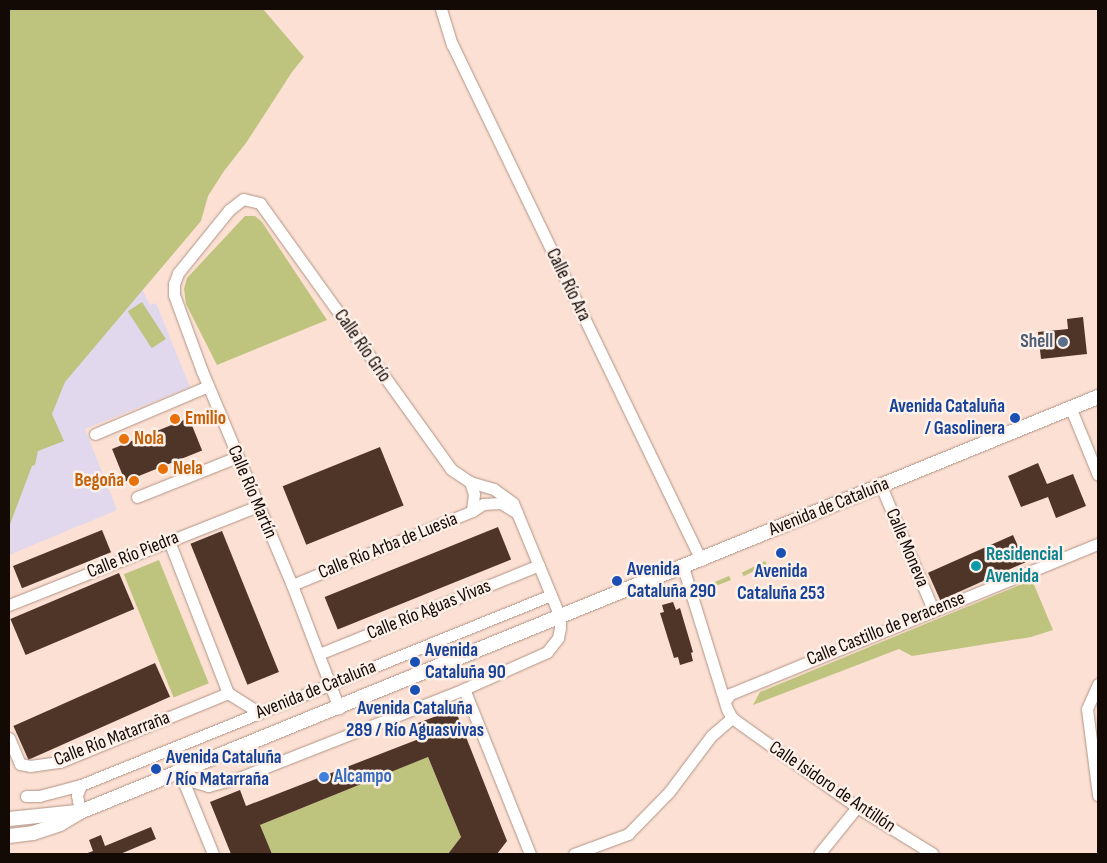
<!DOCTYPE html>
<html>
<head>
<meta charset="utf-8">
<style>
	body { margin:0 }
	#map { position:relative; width:1107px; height:863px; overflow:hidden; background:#fbe0d3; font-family:"Sofia Sans Condensed",sans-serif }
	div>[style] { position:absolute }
	.education>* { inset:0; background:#e2d8ed }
	.green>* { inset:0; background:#bec47d; transform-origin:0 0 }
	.building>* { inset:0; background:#4f3528; transform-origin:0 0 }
	.roads { filter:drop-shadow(0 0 1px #b19384) drop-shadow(0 0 1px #b19384) }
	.minor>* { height:11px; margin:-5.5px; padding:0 5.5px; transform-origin:5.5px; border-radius:5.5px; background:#fff }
	.major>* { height:14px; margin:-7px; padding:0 7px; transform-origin:7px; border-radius:7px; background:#fff }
	.dots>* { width:14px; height:14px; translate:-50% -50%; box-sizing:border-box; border:2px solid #fef1ea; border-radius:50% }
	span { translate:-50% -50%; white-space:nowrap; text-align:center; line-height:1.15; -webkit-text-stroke:5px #fef1ea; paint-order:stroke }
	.street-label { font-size:19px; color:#140a05 }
	.service-label { font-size:19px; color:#4e5e75; font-weight:700 }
	.right { translate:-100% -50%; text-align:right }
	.transit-label { font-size:19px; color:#164399; font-weight:700 }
	.left { translate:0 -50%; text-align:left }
	.food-label { font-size:19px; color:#c56008; font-weight:700 }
	.culture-label { font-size:19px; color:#0d838f; font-weight:700 }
	.shop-label { font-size:19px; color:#366cbe; font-weight:700 }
	.frame { position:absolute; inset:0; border:10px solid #140a05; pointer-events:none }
</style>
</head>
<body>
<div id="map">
	<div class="education">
		<i style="clip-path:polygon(142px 289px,150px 305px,156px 303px,190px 387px,85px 429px,117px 510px,9px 555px,9px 396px,55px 393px)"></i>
	</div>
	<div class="green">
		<i style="clip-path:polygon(9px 9px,263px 9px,304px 57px,292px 72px,246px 143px,224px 171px,208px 196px,201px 221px,65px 382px,52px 414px,64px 441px,38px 451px,35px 465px,32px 466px,9px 527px)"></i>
		<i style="clip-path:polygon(245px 216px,255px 216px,262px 222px,327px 320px,217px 365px,186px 304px,184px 289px,187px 278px)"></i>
		<i style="left:142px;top:302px;width:44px;height:17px;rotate:57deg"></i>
		<i style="left:159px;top:560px;width:133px;height:38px;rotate:68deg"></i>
		<i style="left:765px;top:561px;width:4px;height:26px;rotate:63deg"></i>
		<i style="clip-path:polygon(729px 576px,731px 580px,705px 590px,703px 587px)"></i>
		<i style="clip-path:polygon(1032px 580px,1053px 630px,1031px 637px,912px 656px,899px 649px,753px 705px,760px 692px)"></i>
		<i style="clip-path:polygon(428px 757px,461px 837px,448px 854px,272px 854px,260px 825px)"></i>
	</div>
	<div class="building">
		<i style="clip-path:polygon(1083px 317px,1087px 354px,1041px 359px,1038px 332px,1068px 329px,1067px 319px)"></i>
		<i style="left:189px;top:418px;width:35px;height:83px;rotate:68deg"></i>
		<i style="left:380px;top:447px;width:63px;height:105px;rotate:68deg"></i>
		<i style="clip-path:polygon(1038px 463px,1047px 484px,1073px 474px,1086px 506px,1056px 518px,1048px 497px,1021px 507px,1008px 476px)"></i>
		<i style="left:498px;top:527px;width:35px;height:187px;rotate:68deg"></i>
		<i style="left:102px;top:530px;width:24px;height:96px;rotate:68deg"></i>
		<i style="left:222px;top:531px;width:152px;height:34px;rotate:68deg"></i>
		<i style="left:1013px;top:535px;width:30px;height:93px;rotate:66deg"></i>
		<i style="left:119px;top:573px;width:39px;height:118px;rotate:67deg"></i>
		<i style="clip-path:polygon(673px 602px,676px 610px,680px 608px,693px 652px,691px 653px,693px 661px,680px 665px,678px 657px,674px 658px,660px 613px,664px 612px,662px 605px)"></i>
		<i style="left:155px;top:663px;width:37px;height:155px;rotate:66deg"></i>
		<i style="clip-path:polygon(455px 709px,507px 841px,497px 854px,448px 854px,461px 837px,428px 757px,260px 825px,272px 854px,231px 854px,210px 802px,240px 790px,246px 806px,424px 737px,418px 723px)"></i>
		<i style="clip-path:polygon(151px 827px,156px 839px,125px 852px,120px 854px,85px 854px,93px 851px,89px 840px,101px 835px,105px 846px)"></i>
	</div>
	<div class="roads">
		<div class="minor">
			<i style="left:441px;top:9px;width:37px;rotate:73deg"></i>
			<i style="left:452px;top:44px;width:573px;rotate:64.24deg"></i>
			<i style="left:1071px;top:409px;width:71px;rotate:67.8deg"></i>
			<i style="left:95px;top:434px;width:123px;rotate:-23deg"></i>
			<i style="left:470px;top:482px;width:13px;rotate:72deg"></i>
			<i style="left:474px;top:494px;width:17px;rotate:97deg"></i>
			<i style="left:881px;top:486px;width:134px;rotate:67.2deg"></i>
			<i style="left:137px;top:497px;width:108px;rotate:-21.8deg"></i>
			<i style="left:169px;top:541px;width:163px;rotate:68.8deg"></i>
			<i style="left:228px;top:693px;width:38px;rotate:32deg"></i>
			<i style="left:683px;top:567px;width:149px;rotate:72.8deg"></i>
			<i style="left:727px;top:709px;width:10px;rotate:61deg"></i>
			<i style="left:732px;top:718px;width:153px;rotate:35.5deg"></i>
			<i style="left:857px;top:807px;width:89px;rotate:31.7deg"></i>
			<i style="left:292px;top:585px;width:195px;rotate:-22.3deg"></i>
			<i style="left:472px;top:511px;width:13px;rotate:-32deg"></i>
			<i style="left:483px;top:504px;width:18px;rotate:-3deg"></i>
			<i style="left:501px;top:503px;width:19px;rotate:32deg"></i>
			<i style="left:9px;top:605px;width:268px;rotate:-21.7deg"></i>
			<i style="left:319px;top:654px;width:237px;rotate:-22deg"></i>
			<i style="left:1098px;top:684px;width:27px;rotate:114deg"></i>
			<i style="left:1087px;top:709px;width:87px;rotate:82.7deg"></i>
			<i style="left:464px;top:689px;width:178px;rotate:68.2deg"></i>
			<i style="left:725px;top:701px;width:9px;rotate:-54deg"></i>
			<i style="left:730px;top:694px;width:397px;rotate:-22.2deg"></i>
			<i style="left:9px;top:738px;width:28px;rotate:67deg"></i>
			<i style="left:20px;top:764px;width:10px;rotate:11deg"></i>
			<i style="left:30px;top:766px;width:30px;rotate:-8deg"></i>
			<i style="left:60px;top:762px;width:182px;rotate:-22.3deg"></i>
			<i style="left:180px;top:773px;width:17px;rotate:31deg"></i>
			<i style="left:195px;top:782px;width:14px;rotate:17deg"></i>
			<i style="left:208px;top:786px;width:34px;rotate:-15deg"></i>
			<i style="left:241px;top:777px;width:240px;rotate:-21.5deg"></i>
			<i style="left:464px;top:689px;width:91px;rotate:-24deg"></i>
			<i style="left:547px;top:652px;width:18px;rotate:-52deg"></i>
			<i style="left:558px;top:638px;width:10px;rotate:-79deg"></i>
			<i style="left:560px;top:628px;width:11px;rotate:-90deg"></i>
			<i style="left:560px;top:617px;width:123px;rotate:-112.4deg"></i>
			<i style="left:513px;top:503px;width:24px;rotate:-144deg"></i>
			<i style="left:494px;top:489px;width:25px;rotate:-164deg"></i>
			<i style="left:470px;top:482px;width:23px;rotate:-146deg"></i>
			<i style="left:451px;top:469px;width:327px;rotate:-125.7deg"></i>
			<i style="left:260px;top:203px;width:17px;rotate:-167deg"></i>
			<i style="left:243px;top:199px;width:18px;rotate:142deg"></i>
			<i style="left:229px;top:210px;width:81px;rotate:129deg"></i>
			<i style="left:178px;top:273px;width:12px;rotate:110deg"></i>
			<i style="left:174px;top:284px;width:11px;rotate:90deg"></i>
			<i style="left:174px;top:295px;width:81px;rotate:69.8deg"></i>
			<i style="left:202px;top:371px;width:232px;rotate:67.2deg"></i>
			<i style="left:292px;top:585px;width:132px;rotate:69.1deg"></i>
			<i style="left:180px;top:773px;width:87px;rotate:67.8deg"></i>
			<i style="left:26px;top:796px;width:13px"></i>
			<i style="left:39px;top:796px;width:43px;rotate:-14.7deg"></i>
			<i style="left:81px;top:785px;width:507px;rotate:-22.01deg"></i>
			<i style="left:80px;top:812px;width:17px;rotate:-100deg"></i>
			<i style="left:77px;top:795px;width:11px;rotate:-68deg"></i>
			<i style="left:574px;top:854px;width:58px;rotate:-20.3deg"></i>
			<i style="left:628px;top:834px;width:59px;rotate:-45.7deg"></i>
			<i style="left:669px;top:792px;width:70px;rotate:-53.1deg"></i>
			<i style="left:711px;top:736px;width:28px;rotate:-41deg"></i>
			<i style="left:819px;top:854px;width:60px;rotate:-51deg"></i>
		</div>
		<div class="major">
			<i style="left:9px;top:819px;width:68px;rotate:-5.9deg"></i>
			<i style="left:9px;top:836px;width:24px;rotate:-7deg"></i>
			<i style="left:33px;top:833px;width:28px;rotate:-18deg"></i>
			<i style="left:60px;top:824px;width:23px;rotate:-31deg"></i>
			<i style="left:80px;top:812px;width:1099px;rotate:-22.18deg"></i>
		</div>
	</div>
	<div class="dots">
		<i style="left:1063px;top:342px;background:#5c6f8a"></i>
		<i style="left:1015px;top:418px;background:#1a4fb4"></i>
		<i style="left:175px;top:419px;background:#e8710a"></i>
		<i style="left:124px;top:439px;background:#e8710a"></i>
		<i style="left:163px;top:469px;background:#e8710a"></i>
		<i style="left:134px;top:481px;background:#e8710a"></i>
		<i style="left:781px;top:553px;background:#1a4fb4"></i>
		<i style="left:976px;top:566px;background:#0f9aa8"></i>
		<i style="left:617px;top:581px;background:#1a4fb4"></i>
		<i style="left:415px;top:662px;background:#1a4fb4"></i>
		<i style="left:415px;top:690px;background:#1a4fb4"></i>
		<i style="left:156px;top:769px;background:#1a4fb4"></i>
		<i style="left:324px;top:777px;background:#3f7fe0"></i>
	</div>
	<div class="street-label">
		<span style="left:568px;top:285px;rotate:64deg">Calle Río Ara</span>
		<span style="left:362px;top:346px;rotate:55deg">Calle Río Grío</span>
		<span style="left:252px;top:492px;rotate:67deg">Calle Río Martín</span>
		<span style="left:829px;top:507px;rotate:-22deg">Avenida de Cataluña</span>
		<span style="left:388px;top:546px;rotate:-22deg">Calle Río Arba de Luesia</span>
		<span style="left:907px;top:548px;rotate:67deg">Calle Moneva</span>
		<span style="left:133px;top:555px;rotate:-22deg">Calle Río Piedra</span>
		<span style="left:429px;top:610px;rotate:-22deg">Calle Río Aguas Vivas</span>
		<span style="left:886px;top:629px;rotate:-22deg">Calle Castillo de Peracense</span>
		<span style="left:316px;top:690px;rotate:-22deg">Avenida de Cataluña</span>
		<span style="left:112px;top:739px;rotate:-21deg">Calle Río Matarraña</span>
		<span style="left:832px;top:787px;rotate:34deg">Calle Isidoro de Antillón</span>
	</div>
	<div class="service-label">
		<span class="right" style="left:1053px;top:342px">Shell</span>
	</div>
	<div class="transit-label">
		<span class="right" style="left:1005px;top:418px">Avenida Cataluña<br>/ Gasolinera</span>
		<span class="left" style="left:627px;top:581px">Avenida<br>Cataluña 290</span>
		<span style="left:781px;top:583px">Avenida<br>Cataluña 253</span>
		<span class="left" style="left:425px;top:662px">Avenida<br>Cataluña 90</span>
		<span style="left:415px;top:720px">Avenida Cataluña<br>289 / Río Aguasvivas</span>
		<span class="left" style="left:166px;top:769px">Avenida Cataluña<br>/ Río Matarraña</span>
	</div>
	<div class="food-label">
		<span class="left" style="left:185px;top:419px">Emilio</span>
		<span class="left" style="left:134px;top:439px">Nola</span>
		<span class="left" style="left:173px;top:469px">Nela</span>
		<span class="right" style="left:124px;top:481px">Begoña</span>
	</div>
	<div class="culture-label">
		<span class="left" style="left:986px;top:566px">Residencial<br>Avenida</span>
	</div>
	<div class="shop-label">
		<span class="left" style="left:334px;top:777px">Alcampo</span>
	</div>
	<div class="frame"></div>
</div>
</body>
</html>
